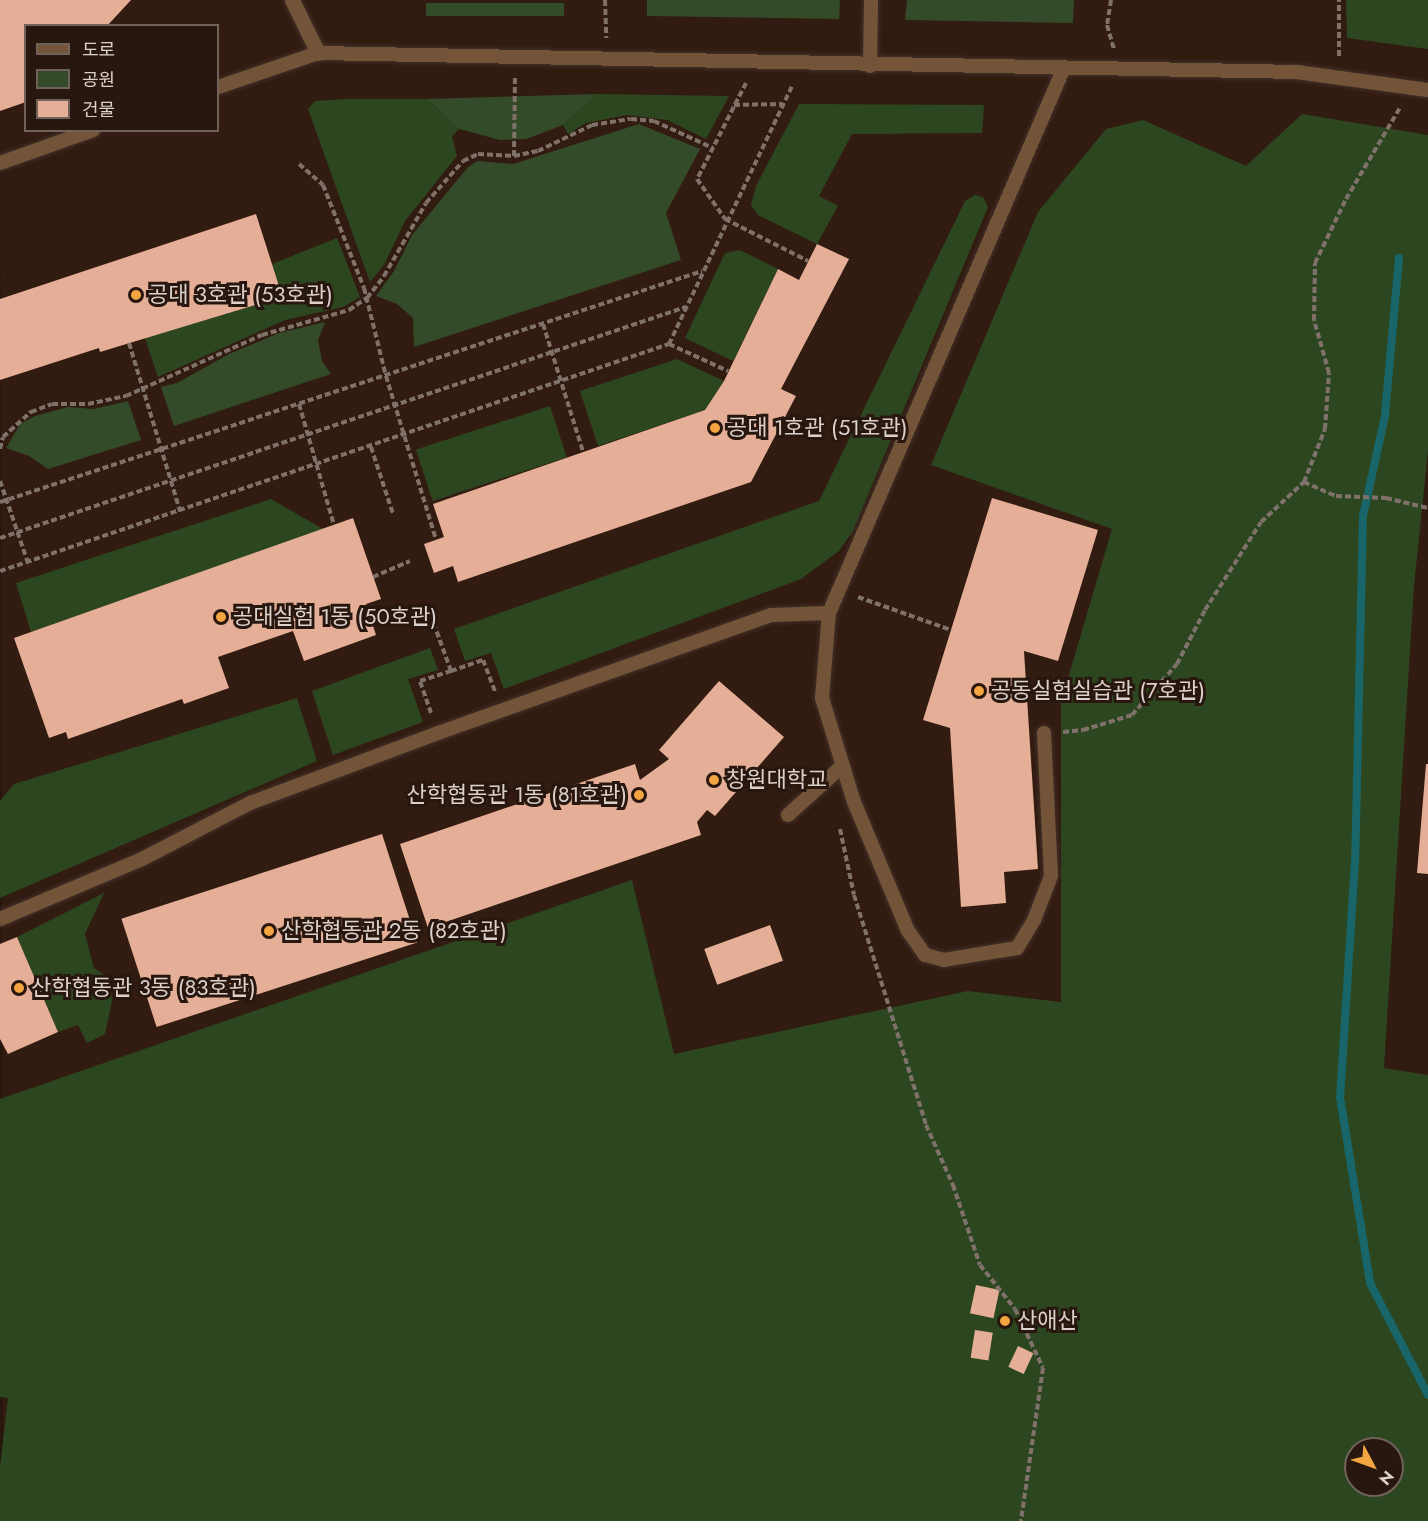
<!DOCTYPE html>
<html>
<head>
<meta charset="utf-8">
<style>
	body { margin:0 }
	#map { position:relative; width:1428px; height:1521px; overflow:hidden; background:#28170f; font-family:Jost,"Noto Sans KR",sans-serif }
	div>[style] { position:absolute }
	.built>* { inset:0; background:#321b10 }
	.green>* { inset:0; background:#334b29; transform-origin:0 0 }
	.forest>* { inset:0; background:#2c4720; transform-origin:0 0 }
	.stream>* { height:8px; margin:-4px; padding:0 4px; transform-origin:4px; border-radius:4px; background:#19666a }
	.building>* { inset:0; background:#e4af96; transform-origin:0 0 }
	.path>* { height:4px; margin-top:-2px; transform-origin:0; background:repeating-linear-gradient(90deg,#80726b 0 6px,transparent 0 9px) }
	.roads { filter:drop-shadow(0 0 2px #413129) drop-shadow(0 0 2px #413129) }
	.lane>* { height:14px; margin:-7px; padding:0 7px; transform-origin:7px; border-radius:7px; background:#745439 }
	.street>* { height:15px; margin:-7.5px; padding:0 7.5px; transform-origin:7.5px; border-radius:7.5px; background:#745439 }
	.dots>* { width:16px; height:16px; translate:-50% -50%; box-sizing:border-box; border:3px solid #28170f; border-radius:50% }
	span { translate:-50% -50%; white-space:nowrap; text-align:center; line-height:1.15; -webkit-text-stroke:6px #28170f; paint-order:stroke }
	.poi-label { font-size:22px; color:#dcd0cb }
	.left { translate:0 -50%; text-align:left }
	.right { translate:-100% -50%; text-align:right }
	.legend { position:absolute; left:24px; top:24px; width:195px; height:108px; box-sizing:border-box; background:#28170f; border:2px solid #70615a; margin:0; padding:8px 10px; list-style:none; font-size:18px; color:#dcd0cb }
	.legend li { display:flex; align-items:center; gap:12px; height:30px }
	.legend b { width:30px; border:2px solid #70615a }
	.north { position:absolute; left:1344px; top:1437px; width:60px; height:60px; box-sizing:border-box; background:#28170f; border:2px solid #70615a; border-radius:50%; rotate:131deg; font-size:16px; font-weight:700; line-height:24px; text-align:center; color:#dcd0cb }
	.north::after { content:''; display:block; margin:auto; width:21px; height:27px; background:#f2a541; clip-path:polygon(50% 0,100% 100%,50% 72%,0 100%) }
</style>
</head>
<body>
<div id="map">
	<div class="built">
		<i style="clip-path:polygon(evenodd,0 0,1428px 0,1428px 1521px,3px 1459px,0 0,26px 26px,218px 26px,218px 130px,26px 130px,26px 26px,0 0,1356px 1449px,1392px 1449px,1392px 1485px,1356px 1485px,1356px 1449px)"></i>
	</div>
	<div class="green">
		<i style="clip-path:polygon(647px 0,840px 0,839px 19px,647px 16px)"></i>
		<i style="clip-path:polygon(907px 0,1074px 0,1073px 23px,905px 20px)"></i>
		<i style="left:426px;top:3px;width:138px;height:13px"></i>
		<i style="clip-path:polygon(597px 94px,563px 125px,526px 139px,500px 140px,459px 129px,427px 99px)"></i>
		<i style="clip-path:polygon(639px 124px,700px 149px,666px 213px,681px 260px,414px 347px,413px 318px,397px 304px,376px 296px,394px 271px,412px 235px,468px 167px,477px 161px,513px 164px)"></i>
		<i style="clip-path:polygon(325px 322px,318px 340px,322px 361px,331px 374px,174px 426px,161px 387px,177px 383px,229px 354px,279px 333px)"></i>
		<i style="clip-path:polygon(128px 401px,141px 440px,48px 469px,29px 456px,6px 448px,20px 424px,35px 416px,68px 407px,94px 409px)"></i>
	</div>
	<div class="forest">
		<i style="clip-path:polygon(1346px 0,1428px 0,1428px 49px,1347px 38px)"></i>
		<i style="clip-path:polygon(597px 94px,729px 96px,706px 139px,667px 120px,627px 115px,586px 123px,568px 134px,563px 125px)"></i>
		<i style="clip-path:polygon(345px 99px,427px 99px,459px 129px,452px 136px,457px 156px,405px 221px,384px 265px,370px 282px,308px 109px,315px 101px)"></i>
		<i style="clip-path:polygon(799px 104px,984px 105px,982px 133px,852px 134px,819px 196px,838px 206px,817px 244px,758px 215px,751px 205px,756px 186px)"></i>
		<i style="clip-path:polygon(evenodd,1302px 114px,1428px 135px,1428px 451px,1414px 586px,1384px 1068px,1428px 1075px,1428px 1521px,0 1521px,0 1466px,8px 1398px,0 1397px,0 1099px,632px 880px,674px 1054px,968px 991px,1061px 1002px,1061px 702px,1112px 529px,931px 465px,1038px 212px,1106px 129px,1143px 120px,1246px 166px,1302px 114px,1356px 1449px,1392px 1449px,1392px 1485px,1356px 1485px,1356px 1449px)"></i>
		<i style="clip-path:polygon(975px 195px,983px 197px,988px 207px,853px 531px,839px 551px,801px 579px,504px 689px,491px 653px,465px 661px,454px 629px,819px 501px,965px 201px)"></i>
		<i style="clip-path:polygon(337px 238px,360px 297px,343px 307px,285px 320px,158px 377px,145px 338px,265px 302px,262px 292px,279px 286px,272px 264px)"></i>
		<i style="clip-path:polygon(740px 250px,778px 269px,733px 361px,685px 338px,725px 253px)"></i>
		<i style="clip-path:polygon(677px 359px,724px 381px,705px 410px,598px 446px,580px 391px)"></i>
		<i style="left:550px;top:406px;width:54px;height:141px;rotate:72deg"></i>
		<i style="clip-path:polygon(271px 499px,323px 529px,31px 632px,16px 583px)"></i>
		<i style="clip-path:polygon(430px 648px,438px 670px,408px 679px,423px 722px,333px 755px,312px 691px)"></i>
		<i style="clip-path:polygon(297px 698px,317px 761px,0 898px,0 801px,14px 784px)"></i>
		<i style="clip-path:polygon(104px 893px,85px 934px,94px 968px,111px 979px,112px 1001px,105px 1034px,87px 1043px,78px 1025px,58px 1032px,17px 937px)"></i>
	</div>
	<div class="stream">
		<i style="left:1399px;top:258px;width:159px;rotate:95.1deg"></i>
		<i style="left:1385px;top:416px;width:102px;rotate:102.4deg"></i>
		<i style="left:1363px;top:516px;width:345px;rotate:91.3deg"></i>
		<i style="left:1355px;top:861px;width:236px;rotate:93.6deg"></i>
		<i style="left:1340px;top:1097px;width:188px;rotate:80.8deg"></i>
		<i style="left:1370px;top:1283px;width:126px;rotate:62.6deg"></i>
	</div>
	<div class="building">
		<i style="clip-path:polygon(0 0,131px 0,107px 26px,26px 26px,26px 102px,0 111px)"></i>
		<i style="clip-path:polygon(256px 214px,279px 286px,262px 292px,265px 302px,100px 352px,99px 348px,0 380px,0 299px)"></i>
		<i style="clip-path:polygon(817px 244px,849px 259px,781px 389px,796px 396px,751px 482px,458px 582px,453px 566px,434px 573px,424px 544px,444px 537px,433px 504px,705px 410px,724px 381px,778px 269px,799px 280px)"></i>
		<i style="clip-path:polygon(992px 498px,1098px 530px,1058px 661px,1024px 651px,1038px 869px,1004px 872px,1006px 903px,961px 907px,950px 728px,923px 720px)"></i>
		<i style="clip-path:polygon(353px 518px,381px 599px,366px 604px,376px 635px,304px 661px,293px 631px,218px 657px,229px 688px,184px 704px,182px 699px,68px 739px,66px 732px,49px 738px,14px 638px)"></i>
		<i style="clip-path:polygon(719px 681px,784px 737px,715px 816px,707px 810px,697px 822px,701px 835px,428px 928px,400px 844px,635px 764px,640px 780px,669px 759px,659px 750px)"></i>
		<i style="clip-path:polygon(1426px 764px,1428px 764px,1428px 874px,1417px 873px)"></i>
		<i style="left:382px;top:834px;width:114px;height:274px;rotate:72deg"></i>
		<i style="left:770px;top:925px;width:38px;height:70px;rotate:70deg"></i>
		<i style="clip-path:polygon(17px 937px,58px 1032px,8px 1054px,0 1039px,0 944px)"></i>
		<i style="left:976px;top:1285px;width:24px;height:29px;rotate:12deg"></i>
		<i style="left:975px;top:1330px;width:18px;height:28px;rotate:9deg"></i>
		<i style="left:1018px;top:1346px;width:17px;height:23px;rotate:25deg"></i>
	</div>
	<div class="path">
		<i style="left:605px;top:0;width:38px;rotate:88deg"></i>
		<i style="left:1111px;top:0;width:25px;rotate:99deg"></i>
		<i style="left:1107px;top:25px;width:25px;rotate:74deg"></i>
		<i style="left:1339px;top:56px;width:56px;rotate:-90deg"></i>
		<i style="left:746px;top:83px;width:108px;rotate:117deg"></i>
		<i style="left:697px;top:179px;width:49px;rotate:55deg"></i>
		<i style="left:725px;top:219px;width:93px;rotate:26.8deg"></i>
		<i style="left:734px;top:105px;width:48px;rotate:-1.2deg"></i>
		<i style="left:514px;top:156px;width:78px;rotate:-89.3deg"></i>
		<i style="left:299px;top:164px;width:32px;rotate:41deg"></i>
		<i style="left:323px;top:185px;width:111px;rotate:68.3deg"></i>
		<i style="left:364px;top:288px;width:91px;rotate:76deg"></i>
		<i style="left:386px;top:376px;width:171px;rotate:73deg"></i>
		<i style="left:543px;top:324px;width:134px;rotate:72.6deg"></i>
		<i style="left:129px;top:343px;width:176px;rotate:73.1deg"></i>
		<i style="left:669px;top:344px;width:65px;rotate:24.6deg"></i>
		<i style="left:299px;top:404px;width:126px;rotate:73.9deg"></i>
		<i style="left:371px;top:447px;width:71px;rotate:71.8deg"></i>
		<i style="left:0;top:449px;width:12px;rotate:-76deg"></i>
		<i style="left:3px;top:437px;width:38px;rotate:-42deg"></i>
		<i style="left:31px;top:412px;width:22px;rotate:-21deg"></i>
		<i style="left:52px;top:404px;width:36px"></i>
		<i style="left:88px;top:404px;width:39px;rotate:-12deg"></i>
		<i style="left:126px;top:396px;width:149px;rotate:-24.2deg"></i>
		<i style="left:262px;top:335px;width:91px;rotate:-16deg"></i>
		<i style="left:349px;top:310px;width:22px;rotate:-34deg"></i>
		<i style="left:367px;top:298px;width:28px;rotate:-52deg"></i>
		<i style="left:384px;top:276px;width:84px;rotate:-60.1deg"></i>
		<i style="left:426px;top:203px;width:56px;rotate:-48.6deg"></i>
		<i style="left:463px;top:161px;width:17px;rotate:-25deg"></i>
		<i style="left:478px;top:154px;width:36px;rotate:3deg"></i>
		<i style="left:514px;top:156px;width:25px;rotate:-12deg"></i>
		<i style="left:538px;top:151px;width:60px;rotate:-25.7deg"></i>
		<i style="left:592px;top:125px;width:39px;rotate:-9deg"></i>
		<i style="left:631px;top:119px;width:23px;rotate:5deg"></i>
		<i style="left:654px;top:121px;width:65px;rotate:24.6deg"></i>
		<i style="left:0;top:481px;width:87px;rotate:71.1deg"></i>
		<i style="left:1304px;top:482px;width:57px;rotate:-68.4deg"></i>
		<i style="left:1325px;top:429px;width:56px;rotate:-85.9deg"></i>
		<i style="left:1329px;top:373px;width:55px;rotate:-105.8deg"></i>
		<i style="left:1314px;top:320px;width:57px;rotate:-89deg"></i>
		<i style="left:1315px;top:263px;width:71px;rotate:-64.2deg"></i>
		<i style="left:1346px;top:199px;width:108px;rotate:-59.4deg"></i>
		<i style="left:0;top:502px;width:739px;rotate:-18.21deg"></i>
		<i style="left:0;top:538px;width:724px;rotate:-18.61deg"></i>
		<i style="left:0;top:571px;width:706px;rotate:-18.74deg"></i>
		<i style="left:669px;top:344px;width:288px;rotate:-64.5deg"></i>
		<i style="left:373px;top:577px;width:40px;rotate:-23.4deg"></i>
		<i style="left:858px;top:597px;width:99px;rotate:19.5deg"></i>
		<i style="left:451px;top:671px;width:34px;rotate:-19deg"></i>
		<i style="left:483px;top:660px;width:34px;rotate:69deg"></i>
		<i style="left:431px;top:713px;width:34px;rotate:-109deg"></i>
		<i style="left:420px;top:681px;width:33px;rotate:-18deg"></i>
		<i style="left:451px;top:671px;width:50px;rotate:-109.9deg"></i>
		<i style="left:1063px;top:732px;width:20px;rotate:-6deg"></i>
		<i style="left:1083px;top:730px;width:51px;rotate:-17deg"></i>
		<i style="left:1132px;top:715px;width:68px;rotate:-48.6deg"></i>
		<i style="left:1177px;top:664px;width:61px;rotate:-62.6deg"></i>
		<i style="left:1205px;top:610px;width:104px;rotate:-57.5deg"></i>
		<i style="left:1261px;top:522px;width:59px;rotate:-42.9deg"></i>
		<i style="left:1304px;top:482px;width:35px;rotate:24deg"></i>
		<i style="left:1336px;top:496px;width:50px;rotate:2.3deg"></i>
		<i style="left:1386px;top:498px;width:43px;rotate:13.4deg"></i>
		<i style="left:840px;top:829px;width:67px;rotate:78deg"></i>
		<i style="left:854px;top:895px;width:241px;rotate:72.6deg"></i>
		<i style="left:926px;top:1125px;width:66px;rotate:65.8deg"></i>
		<i style="left:953px;top:1185px;width:84px;rotate:71.4deg"></i>
		<i style="left:980px;top:1265px;width:56px;rotate:51.5deg"></i>
		<i style="left:1015px;top:1309px;width:65px;rotate:64.6deg"></i>
		<i style="left:1043px;top:1368px;width:155px;rotate:98.2deg"></i>
	</div>
	<div class="roads">
		<div class="lane">
			<i style="left:870px;top:66px;width:66px;rotate:-89.1deg"></i>
			<i style="left:218px;top:87px;width:106px;rotate:-18.8deg"></i>
			<i style="left:318px;top:53px;width:978px;rotate:1.11deg"></i>
			<i style="left:1296px;top:72px;width:133px;rotate:7.8deg"></i>
			<i style="left:0;top:163px;width:99px;rotate:-19.5deg"></i>
			<i style="left:1044px;top:733px;width:143px;rotate:87.2deg"></i>
			<i style="left:1051px;top:876px;width:47px;rotate:111.1deg"></i>
			<i style="left:1034px;top:920px;width:33px;rotate:121deg"></i>
			<i style="left:1017px;top:948px;width:74px;rotate:170.7deg"></i>
			<i style="left:944px;top:960px;width:20px;rotate:-165deg"></i>
			<i style="left:925px;top:955px;width:29px;rotate:-125deg"></i>
			<i style="left:908px;top:931px;width:140px;rotate:-112.7deg"></i>
			<i style="left:854px;top:802px;width:109px;rotate:-107.1deg"></i>
			<i style="left:822px;top:698px;width:85px;rotate:-85.3deg"></i>
			<i style="left:829px;top:613px;width:591px;rotate:-66.69deg"></i>
			<i style="left:788px;top:815px;width:73px;rotate:-42.2deg"></i>
			<i style="left:0;top:919px;width:154px;rotate:-22.9deg"></i>
			<i style="left:142px;top:859px;width:122px;rotate:-27.4deg"></i>
			<i style="left:250px;top:803px;width:201px;rotate:-20.4deg"></i>
			<i style="left:438px;top:733px;width:353px;rotate:-19.5deg"></i>
			<i style="left:771px;top:615px;width:58px;rotate:-2deg"></i>
		</div>
		<div class="street">
			<i style="left:292px;top:0;width:59px;rotate:63.9deg"></i>
		</div>
	</div>
	<div class="dots">
		<i style="left:136px;top:295px;background:#f2a541"></i>
		<i style="left:715px;top:428px;background:#f2a541"></i>
		<i style="left:221px;top:617px;background:#f2a541"></i>
		<i style="left:979px;top:691px;background:#f2a541"></i>
		<i style="left:714px;top:780px;background:#f2a541"></i>
		<i style="left:639px;top:795px;background:#f2a541"></i>
		<i style="left:269px;top:931px;background:#f2a541"></i>
		<i style="left:19px;top:988px;background:#f2a541"></i>
		<i style="left:1005px;top:1321px;background:#f2a541"></i>
	</div>
	<div class="poi-label">
		<span class="left" style="left:148px;top:295px">공대 3호관 (53호관)</span>
		<span class="left" style="left:727px;top:428px">공대 1호관 (51호관)</span>
		<span class="left" style="left:233px;top:617px">공대실험 1동 (50호관)</span>
		<span class="left" style="left:991px;top:691px">공동실험실습관 (7호관)</span>
		<span class="left" style="left:726px;top:780px">창원대학교</span>
		<span class="right" style="left:627px;top:795px">산학협동관 1동 (81호관)</span>
		<span class="left" style="left:281px;top:931px">산학협동관 2동 (82호관)</span>
		<span class="left" style="left:31px;top:988px">산학협동관 3동 (83호관)</span>
		<span class="left" style="left:1017px;top:1321px">산애산</span>
	</div>
	<ul class="legend">
	<li><b style="height:8px;background:#745439"></b>도로</li>
	<li><b style="height:16px;background:#334b29"></b>공원</li>
	<li><b style="height:16px;background:#e4af96"></b>건물</li>
	</ul>
	<div class="north">N</div>
</div>
</body>
</html>
